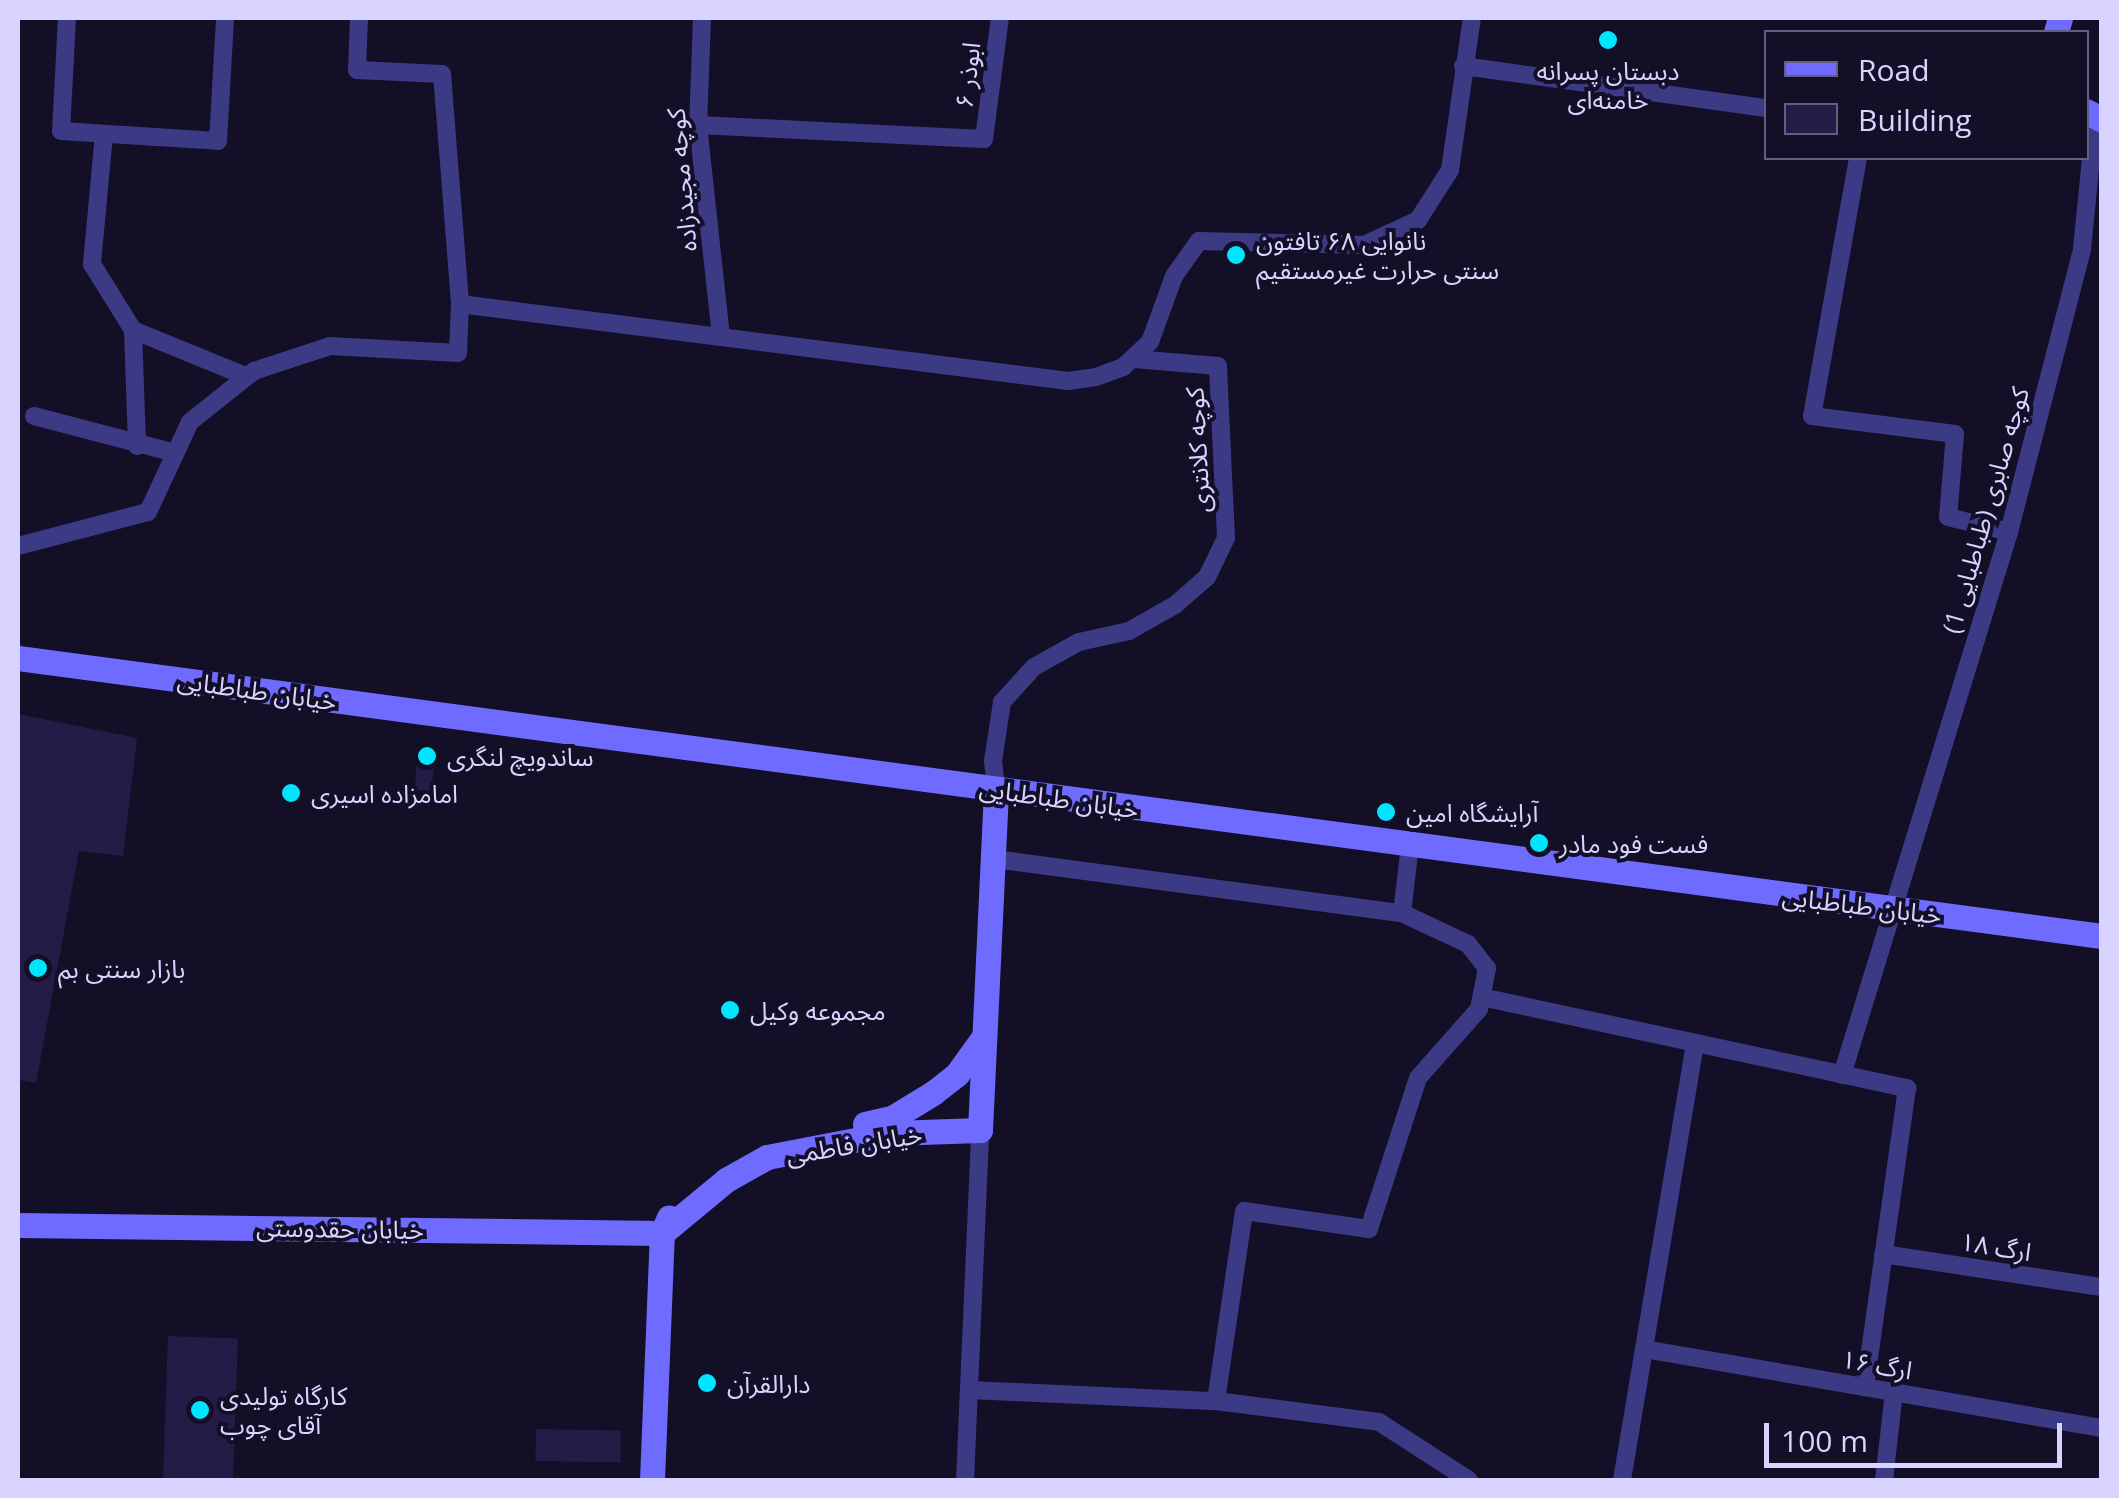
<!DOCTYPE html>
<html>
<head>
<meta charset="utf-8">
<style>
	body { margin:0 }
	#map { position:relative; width:2119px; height:1498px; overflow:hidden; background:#130f26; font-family:"Open Sans","Noto Sans Arabic",sans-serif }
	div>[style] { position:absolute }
	.building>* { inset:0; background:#241b47; transform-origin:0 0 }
	.street>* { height:18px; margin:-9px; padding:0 9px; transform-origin:9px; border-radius:9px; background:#3d3a85 }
	.secondary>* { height:25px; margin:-12.5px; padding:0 12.5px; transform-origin:12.5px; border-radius:12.5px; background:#6f6bff }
	.dots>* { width:28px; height:28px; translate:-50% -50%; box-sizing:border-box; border:5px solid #130f26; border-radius:50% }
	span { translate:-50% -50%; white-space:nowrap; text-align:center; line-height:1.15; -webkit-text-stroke:8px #130f26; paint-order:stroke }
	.poi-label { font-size:25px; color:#d9d4ff }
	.left { translate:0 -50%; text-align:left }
	.street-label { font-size:25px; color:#d9d4ff }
	.frame { position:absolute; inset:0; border:20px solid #d9d4ff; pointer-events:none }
	.legend { position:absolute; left:1764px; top:30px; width:325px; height:130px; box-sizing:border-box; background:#130f26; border:2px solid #625e7d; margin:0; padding:12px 18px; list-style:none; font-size:30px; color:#d9d4ff }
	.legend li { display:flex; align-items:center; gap:20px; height:50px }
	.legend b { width:50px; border:2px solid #625e7d }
	.scale { position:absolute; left:1764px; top:1423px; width:298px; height:45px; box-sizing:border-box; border:5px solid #d9d4ff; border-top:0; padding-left:12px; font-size:30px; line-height:35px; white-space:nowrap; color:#d9d4ff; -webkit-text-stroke:8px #130f26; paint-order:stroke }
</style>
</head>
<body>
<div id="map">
	<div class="building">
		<i style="clip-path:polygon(18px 714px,137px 738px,123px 856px,79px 851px,36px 1083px,18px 1080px)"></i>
		<i style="clip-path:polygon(417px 749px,436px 751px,431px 792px,415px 790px)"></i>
		<i style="left:168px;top:1336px;width:70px;height:144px;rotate:2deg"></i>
		<i style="left:536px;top:1429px;width:85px;height:32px;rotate:1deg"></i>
	</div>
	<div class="street">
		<i style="left:67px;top:18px;width:113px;rotate:93deg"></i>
		<i style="left:61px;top:131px;width:157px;rotate:3.6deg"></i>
		<i style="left:218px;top:141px;width:123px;rotate:-86.7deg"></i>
		<i style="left:359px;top:18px;width:52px;rotate:92.2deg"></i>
		<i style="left:357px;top:70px;width:85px;rotate:2.7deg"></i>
		<i style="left:442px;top:74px;width:231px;rotate:85.5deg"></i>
		<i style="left:702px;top:18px;width:107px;rotate:92.1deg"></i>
		<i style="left:698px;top:125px;width:213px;rotate:83.8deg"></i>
		<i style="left:1463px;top:66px;width:306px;rotate:7.9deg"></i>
		<i style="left:698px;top:125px;width:286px;rotate:2.8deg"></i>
		<i style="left:984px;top:139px;width:122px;rotate:-82.5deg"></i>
		<i style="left:104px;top:134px;width:131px;rotate:95.3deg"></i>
		<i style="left:92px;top:264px;width:78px;rotate:58.2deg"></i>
		<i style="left:133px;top:330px;width:116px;rotate:88deg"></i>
		<i style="left:1858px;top:158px;width:262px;rotate:100.1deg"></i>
		<i style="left:1812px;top:416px;width:144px;rotate:7.2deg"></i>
		<i style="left:1955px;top:434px;width:83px;rotate:94.8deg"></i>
		<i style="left:1948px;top:517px;width:63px;rotate:13.8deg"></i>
		<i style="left:133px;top:330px;width:121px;rotate:22.3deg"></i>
		<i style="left:34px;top:416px;width:146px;rotate:14.7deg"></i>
		<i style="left:18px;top:546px;width:134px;rotate:-14.7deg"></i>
		<i style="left:148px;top:512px;width:99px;rotate:-65deg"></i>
		<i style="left:190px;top:422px;width:82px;rotate:-38.6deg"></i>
		<i style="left:254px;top:371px;width:80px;rotate:-18.2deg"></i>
		<i style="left:330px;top:346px;width:128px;rotate:3.1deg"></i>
		<i style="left:458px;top:353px;width:49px;rotate:-87.7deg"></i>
		<i style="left:460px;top:304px;width:613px;rotate:7.22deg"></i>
		<i style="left:1068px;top:381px;width:28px;rotate:-8deg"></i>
		<i style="left:1096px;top:377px;width:29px;rotate:-20deg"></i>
		<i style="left:1123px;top:367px;width:37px;rotate:-43deg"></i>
		<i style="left:1150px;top:342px;width:70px;rotate:-70deg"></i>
		<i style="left:1174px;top:276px;width:43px;rotate:-54.5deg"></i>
		<i style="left:1199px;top:241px;width:165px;rotate:1.4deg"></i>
		<i style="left:1364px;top:245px;width:60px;rotate:-24.8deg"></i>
		<i style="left:1418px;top:220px;width:59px;rotate:-57.4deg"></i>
		<i style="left:1450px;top:170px;width:154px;rotate:-81.8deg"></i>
		<i style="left:996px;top:789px;width:28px;rotate:-96deg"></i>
		<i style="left:993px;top:761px;width:60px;rotate:-81.3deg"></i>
		<i style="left:1002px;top:702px;width:47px;rotate:-47.6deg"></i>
		<i style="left:1034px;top:667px;width:51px;rotate:-29.1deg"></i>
		<i style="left:1079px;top:642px;width:51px;rotate:-12.4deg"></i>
		<i style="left:1129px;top:631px;width:53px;rotate:-29.5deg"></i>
		<i style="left:1175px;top:605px;width:43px;rotate:-41.2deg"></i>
		<i style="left:1207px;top:577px;width:43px;rotate:-64deg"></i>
		<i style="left:1226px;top:538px;width:172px;rotate:-92.7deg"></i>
		<i style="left:1218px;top:366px;width:84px;rotate:-175.2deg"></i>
		<i style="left:995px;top:859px;width:411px;rotate:7.6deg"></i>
		<i style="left:1402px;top:913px;width:73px;rotate:25.2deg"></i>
		<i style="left:1468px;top:944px;width:31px;rotate:52deg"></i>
		<i style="left:1487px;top:968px;width:42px;rotate:101deg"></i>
		<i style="left:1479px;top:1009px;width:92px;rotate:131.5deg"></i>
		<i style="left:1418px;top:1078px;width:159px;rotate:108deg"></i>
		<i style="left:1369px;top:1229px;width:126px;rotate:-171.8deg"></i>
		<i style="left:1244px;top:1211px;width:192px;rotate:98.4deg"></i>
		<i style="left:1402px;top:913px;width:68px;rotate:-83.3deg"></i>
		<i style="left:1486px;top:998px;width:431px;rotate:12.1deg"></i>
		<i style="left:1907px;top:1088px;width:302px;rotate:98deg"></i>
		<i style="left:1842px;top:1075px;width:568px;rotate:-72.9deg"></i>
		<i style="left:2009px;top:532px;width:292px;rotate:-75.5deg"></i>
		<i style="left:2082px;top:249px;width:132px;rotate:-84.3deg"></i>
		<i style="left:1883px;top:1254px;width:221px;rotate:8.6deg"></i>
		<i style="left:1644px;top:1349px;width:465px;rotate:9.8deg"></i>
		<i style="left:970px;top:1390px;width:246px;rotate:2.6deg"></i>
		<i style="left:1216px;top:1401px;width:164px;rotate:7.3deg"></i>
		<i style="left:1379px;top:1422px;width:107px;rotate:32.8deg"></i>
		<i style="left:965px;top:1480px;width:350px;rotate:-87.5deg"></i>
		<i style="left:1622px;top:1480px;width:443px;rotate:-80.5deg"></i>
		<i style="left:1884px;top:1480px;width:89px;rotate:-83.5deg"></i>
	</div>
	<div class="secondary">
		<i style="left:2056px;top:32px;width:15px;rotate:-74deg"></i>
		<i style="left:2086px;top:111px;width:18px;rotate:29deg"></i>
		<i style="left:18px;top:658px;width:2102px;rotate:7.6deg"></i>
		<i style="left:865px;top:1124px;width:28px;rotate:-13deg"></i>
		<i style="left:892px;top:1118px;width:48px;rotate:-31.4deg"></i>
		<i style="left:933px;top:1093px;width:31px;rotate:-38deg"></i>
		<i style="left:957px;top:1074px;width:44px;rotate:-54.2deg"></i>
		<i style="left:18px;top:1225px;width:644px;rotate:0.71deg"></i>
		<i style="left:662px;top:1233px;width:83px;rotate:-39.6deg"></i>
		<i style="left:726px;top:1180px;width:47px;rotate:-29.3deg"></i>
		<i style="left:767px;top:1157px;width:127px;rotate:-10.9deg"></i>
		<i style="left:892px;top:1133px;width:88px;rotate:-2deg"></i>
		<i style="left:980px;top:1130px;width:341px;rotate:-87.3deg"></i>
		<i style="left:652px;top:1480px;width:247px;rotate:-87.7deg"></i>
		<i style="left:662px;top:1233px;width:17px;rotate:-66deg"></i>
	</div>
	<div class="dots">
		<i style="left:1608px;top:40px;background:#00e5ff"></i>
		<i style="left:1236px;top:255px;background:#00e5ff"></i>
		<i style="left:427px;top:756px;background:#00e5ff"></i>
		<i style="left:291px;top:793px;background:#00e5ff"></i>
		<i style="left:1386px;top:812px;background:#00e5ff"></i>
		<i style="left:1539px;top:843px;background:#00e5ff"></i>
		<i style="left:38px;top:968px;background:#00e5ff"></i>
		<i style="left:730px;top:1010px;background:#00e5ff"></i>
		<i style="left:707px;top:1383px;background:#00e5ff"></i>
		<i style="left:200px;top:1410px;background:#00e5ff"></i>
	</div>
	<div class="poi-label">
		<span style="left:1608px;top:85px">دبستان پسرانه<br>خامنه‌ای</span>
		<span class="left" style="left:1256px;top:255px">نانوایی ۶۸ تافتون<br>سنتی حرارت غیرمستقیم</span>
		<span class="left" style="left:447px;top:756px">ساندویچ لنگری</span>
		<span class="left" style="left:311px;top:793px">امامزاده اسیری</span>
		<span class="left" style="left:1406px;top:812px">آرایشگاه امین</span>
		<span class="left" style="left:1559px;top:843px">فست فود مادر</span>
		<span class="left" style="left:58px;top:968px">بازار سنتی بم</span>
		<span class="left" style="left:750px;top:1010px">مجموعه وکیل</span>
		<span class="left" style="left:727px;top:1383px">دارالقرآن</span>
		<span class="left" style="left:220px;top:1410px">کارگاه تولیدی<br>آقای چوب</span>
	</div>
	<div class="street-label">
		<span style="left:967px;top:75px;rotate:-83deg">ابوذر ۶</span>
		<span style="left:681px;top:180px;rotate:-95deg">کوچه مجیدزاده</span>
		<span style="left:1197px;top:450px;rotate:-93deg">کوچه کلانتری</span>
		<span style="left:1985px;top:510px;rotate:-74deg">کوچه صابری (طباطبایی 1)</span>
		<span style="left:257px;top:690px;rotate:8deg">خیابان طباطبایی</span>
		<span style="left:1059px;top:798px;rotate:8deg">خیابان طباطبایی</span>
		<span style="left:1862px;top:905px;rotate:7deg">خیابان طباطبایی</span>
		<span style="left:854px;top:1144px;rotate:-9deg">خیابان فاطمی</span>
		<span style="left:340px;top:1228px;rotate:1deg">خیابان حقدوستی</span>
		<span style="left:1996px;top:1246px;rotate:9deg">ارگ ۱۸</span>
		<span style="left:1877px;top:1364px;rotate:10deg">ارگ ۱۶</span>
	</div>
	<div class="frame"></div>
	<ul class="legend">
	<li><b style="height:12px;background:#6f6bff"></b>Road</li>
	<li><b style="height:28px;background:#241b47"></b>Building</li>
	</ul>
	<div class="scale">100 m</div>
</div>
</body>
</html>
